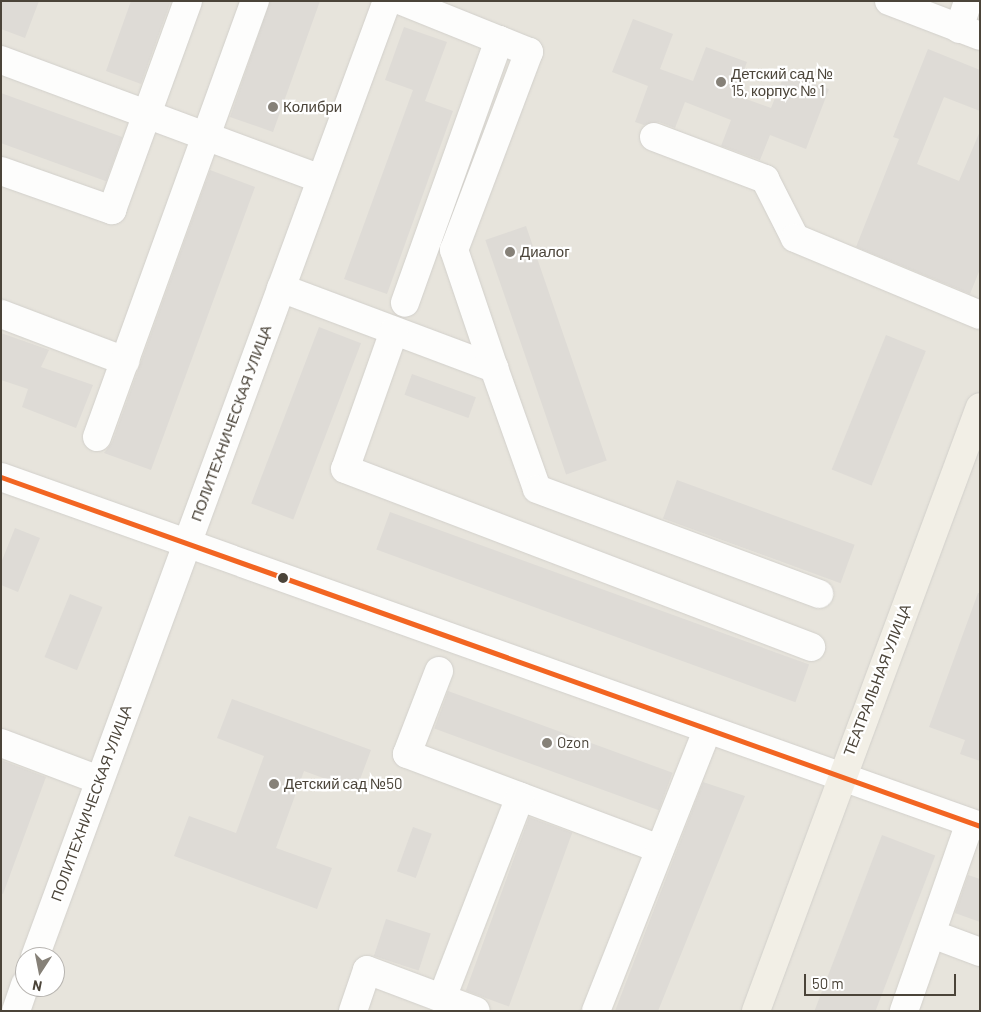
<!DOCTYPE html>
<html>
<head>
<meta charset="utf-8">
<style>
	body { margin:0 }
	#map { position:relative; width:981px; height:1012px; overflow:hidden; background:#f4f2ee; font-family:Barlow,sans-serif }
	div>[style] { position:absolute }
	.residential>* { inset:0; background:#e7e4dc }
	.building>* { inset:0; background:#dedbd6; transform-origin:0 0 }
	.roads { filter:drop-shadow(0 0 1px #d2d0cb) drop-shadow(0 0 1px #d2d0cb) }
	.minor>* { height:28px; margin:-14px; padding:0 14px; transform-origin:14px; border-radius:14px; background:#fdfdfc }
	.major>* { height:28px; margin:-14px; padding:0 14px; transform-origin:14px; border-radius:14px; background:#f2efe6 }
	.bus-1>* { height:5px; margin:-2.5px; padding:0 2.5px; transform-origin:2.5px; border-radius:2.5px; background:#f26522 }
	.dots>* { width:14px; height:14px; translate:-50% -50%; box-sizing:border-box; border:2px solid #fff; border-radius:50% }
	span { translate:-50% -50%; white-space:nowrap; text-align:center; line-height:1.15; -webkit-text-stroke:4.5px #fff; paint-order:stroke }
	.poi-label { font-size:15px; color:#4b4439 }
	.left { translate:0 -50%; text-align:left }
	.street-label { font-size:15px; color:#4b4439 }
	.frame { position:absolute; inset:0; border:2px solid #4b4439; pointer-events:none }
	.north { position:absolute; left:15px; top:947px; width:50px; height:50px; box-sizing:border-box; background:#fff; border:1px solid #b7b4b0; border-radius:50%; rotate:191deg; font-size:14px; font-weight:700; line-height:20px; text-align:center; color:#4b4439 }
	.north::after { content:''; display:block; margin:auto; width:18px; height:22px; background:#868178; clip-path:polygon(50% 0,100% 100%,50% 72%,0 100%) }
	.scale { position:absolute; left:804px; top:974px; width:152px; height:22px; box-sizing:border-box; border:2px solid #4b4439; border-top:0; padding-left:6px; font-size:15px; line-height:18px; white-space:nowrap; color:#4b4439; -webkit-text-stroke:4px #fff; paint-order:stroke }
</style>
</head>
<body>
<div id="map">
	<div class="residential">
		<i style="clip-path:polygon(evenodd,1px 1px,980px 1px,980px 1011px,1px 1011px,1px 1px,25px 957px,55px 957px,55px 987px,25px 987px,25px 957px)"></i>
	</div>
	<div class="building">
		<i style="clip-path:polygon(1px 1px,39px 1px,25px 38px,1px 29px)"></i>
		<i style="clip-path:polygon(131px 1px,171px 1px,141px 84px,106px 71px)"></i>
		<i style="clip-path:polygon(270px 1px,320px 1px,273px 132px,230px 117px)"></i>
		<i style="clip-path:polygon(633px 19px,673px 34px,660px 69px,693px 81px,706px 47px,747px 62px,735px 95px,771px 108px,785px 73px,829px 89px,806px 149px,770px 135px,760px 160px,721px 146px,731px 120px,685px 102px,675px 128px,659px 122px,644px 125px,635px 122px,648px 86px,612px 72px)"></i>
		<i style="clip-path:polygon(404px 27px,447px 42px,425px 101px,453px 111px,387px 294px,344px 279px,413px 90px,385px 80px)"></i>
		<i style="clip-path:polygon(928px 49px,980px 70px,980px 111px,944px 97px,917px 164px,959px 181px,980px 131px,980px 269px,970px 294px,856px 247px,899px 139px,893px 137px)"></i>
		<i style="left:1px;top:93px;width:129px;height:47px;rotate:20deg"></i>
		<i style="clip-path:polygon(210px 170px,255px 187px,151px 470px,104px 453px,112px 442px)"></i>
		<i style="left:526px;top:226px;width:248px;height:43px;rotate:71deg"></i>
		<i style="left:319px;top:327px;width:45px;height:189px;rotate:21deg"></i>
		<i style="clip-path:polygon(1px 333px,49px 350px,41px 367px,93px 385px,76px 428px,22px 407px,28px 389px,1px 380px)"></i>
		<i style="left:886px;top:335px;width:43px;height:145px;rotate:22deg"></i>
		<i style="left:412px;top:374px;width:68px;height:22px;rotate:20deg"></i>
		<i style="left:677px;top:480px;width:189px;height:41px;rotate:20deg"></i>
		<i style="left:390px;top:512px;width:446px;height:40px;rotate:20deg"></i>
		<i style="clip-path:polygon(15px 528px,40px 538px,18px 592px,1px 585px,1px 563px)"></i>
		<i style="clip-path:polygon(978px 593px,980px 593px,980px 761px,960px 754px,965px 740px,929px 727px)"></i>
		<i style="left:70px;top:594px;width:35px;height:68px;rotate:22deg"></i>
		<i style="left:448px;top:691px;width:239px;height:40px;rotate:20deg"></i>
		<i style="clip-path:polygon(232px 699px,371px 750px,356px 790px,304px 771px,276px 848px,332px 868px,317px 909px,174px 856px,189px 816px,236px 833px,264px 756px,217px 738px)"></i>
		<i style="clip-path:polygon(1px 760px,46px 777px,3px 894px,1px 893px)"></i>
		<i style="clip-path:polygon(703px 782px,745px 796px,658px 1011px,615px 1011px)"></i>
		<i style="left:529px;top:817px;width:46px;height:185px;rotate:20deg"></i>
		<i style="left:413px;top:827px;width:20px;height:47px;rotate:20deg"></i>
		<i style="left:882px;top:835px;width:57px;height:188px;rotate:21deg"></i>
		<i style="clip-path:polygon(968px 875px,980px 879px,980px 922px,955px 913px)"></i>
		<i style="left:386px;top:919px;width:47px;height:39px;rotate:18deg"></i>
	</div>
	<div class="roads">
		<div class="minor">
			<i style="left:402px;top:1px;width:105px;rotate:21.9deg"></i>
			<i style="left:499px;top:40px;width:279px;rotate:109.7deg"></i>
			<i style="left:889px;top:1px;width:97px;rotate:21deg"></i>
			<i style="left:959px;top:29px;width:29px;rotate:-72deg"></i>
			<i style="left:1px;top:60px;width:341px;rotate:20.4deg"></i>
			<i style="left:654px;top:137px;width:119px;rotate:20.7deg"></i>
			<i style="left:765px;top:179px;width:66px;rotate:63deg"></i>
			<i style="left:795px;top:238px;width:200px;rotate:22.6deg"></i>
			<i style="left:1px;top:171px;width:118px;rotate:19.4deg"></i>
			<i style="left:112px;top:210px;width:222px;rotate:-70deg"></i>
			<i style="left:281px;top:288px;width:228px;rotate:20.6deg"></i>
			<i style="left:494px;top:368px;width:128px;rotate:70.4deg"></i>
			<i style="left:537px;top:489px;width:301px;rotate:20.4deg"></i>
			<i style="left:1px;top:314px;width:133px;rotate:20.8deg"></i>
			<i style="left:394px;top:331px;width:146px;rotate:109.5deg"></i>
			<i style="left:345px;top:469px;width:499px;rotate:20.9deg"></i>
			<i style="left:494px;top:368px;width:125px;rotate:-108.7deg"></i>
			<i style="left:454px;top:250px;width:212px;rotate:-69.3deg"></i>
			<i style="left:529px;top:52px;width:32px;rotate:-158deg"></i>
			<i style="left:97px;top:437px;width:464px;rotate:-70.1deg"></i>
			<i style="left:1px;top:477px;width:1039px;rotate:19.62deg"></i>
			<i style="left:439px;top:671px;width:89px;rotate:111.1deg"></i>
			<i style="left:407px;top:754px;width:270px;rotate:20.6deg"></i>
			<i style="left:1px;top:743px;width:105px;rotate:20.7deg"></i>
			<i style="left:932px;top:934px;width:51px;rotate:20.6deg"></i>
			<i style="left:35px;top:957px;width:1019px;rotate:-69.79deg"></i>
			<i style="left:442px;top:998px;width:216px;rotate:-68.8deg"></i>
			<i style="left:16px;top:1011px;width:28px;rotate:-71deg"></i>
			<i style="left:353px;top:1011px;width:43px;rotate:-71.1deg"></i>
			<i style="left:367px;top:970px;width:116px;rotate:20.6deg"></i>
			<i style="left:596px;top:1011px;width:302px;rotate:-68.4deg"></i>
			<i style="left:904px;top:1011px;width:199px;rotate:-70.7deg"></i>
		</div>
		<div class="major">
			<i style="left:756px;top:1011px;width:644px;rotate:-69.65deg"></i>
		</div>
	</div>
	<div class="bus-1">
		<i style="left:1px;top:477px;width:1039px;rotate:19.62deg"></i>
	</div>
	<div class="dots">
		<i style="left:721px;top:82px;background:#868178"></i>
		<i style="left:273px;top:107px;background:#868178"></i>
		<i style="left:510px;top:252px;background:#868178"></i>
		<i style="left:283px;top:578px;background:#4b4439"></i>
		<i style="left:547px;top:743px;background:#868178"></i>
		<i style="left:274px;top:784px;background:#868178"></i>
	</div>
	<div class="poi-label">
		<span class="left" style="left:731px;top:82px">Детский сад №<br>15, корпус № 1</span>
		<span class="left" style="left:283px;top:107px">Колибри</span>
		<span class="left" style="left:520px;top:252px">Диалог</span>
		<span class="left" style="left:557px;top:743px">Ozon</span>
		<span class="left" style="left:284px;top:784px">Детский сад №50</span>
	</div>
	<div class="street-label">
		<span style="left:231px;top:423px;rotate:-70deg">ПОЛИТЕХНИЧЕСКАЯ УЛИЦА</span>
		<span style="left:877px;top:680px;rotate:-69deg">ТЕАТРАЛЬНАЯ УЛИЦА</span>
		<span style="left:91px;top:803px;rotate:-70deg">ПОЛИТЕХНИЧЕСКАЯ УЛИЦА</span>
	</div>
	<div class="frame"></div>
	<div class="north">N</div>
	<div class="scale">50 m</div>
</div>
</body>
</html>
